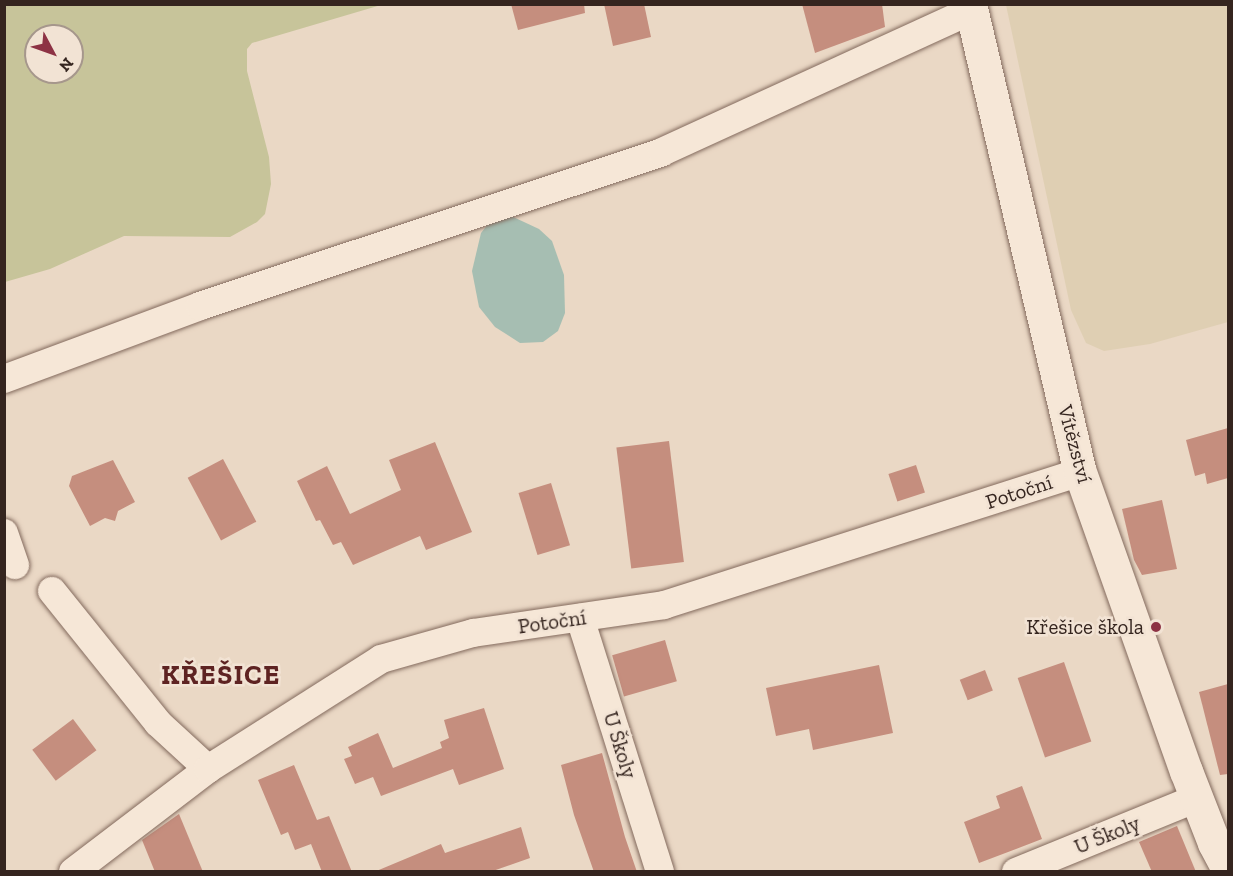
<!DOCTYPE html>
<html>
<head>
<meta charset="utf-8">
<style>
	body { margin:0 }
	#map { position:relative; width:1233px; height:876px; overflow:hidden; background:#ead8c5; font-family:"Zilla Slab",serif }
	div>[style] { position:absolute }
	.farmland>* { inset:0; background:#dfcfb3 }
	.green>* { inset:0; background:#c7c49a }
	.water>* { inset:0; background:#a6beb2 }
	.building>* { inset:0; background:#c58e7e; transform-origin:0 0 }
	.roads { filter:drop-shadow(0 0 2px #836a5d) drop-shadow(0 0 2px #836a5d) }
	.street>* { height:28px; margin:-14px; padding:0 14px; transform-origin:14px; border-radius:14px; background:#f6e7d7 }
	.secondary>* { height:33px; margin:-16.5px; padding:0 16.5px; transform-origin:16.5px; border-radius:16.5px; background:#f6e7d7 }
	.dots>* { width:16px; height:16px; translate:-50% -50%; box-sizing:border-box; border:3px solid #f2e3d4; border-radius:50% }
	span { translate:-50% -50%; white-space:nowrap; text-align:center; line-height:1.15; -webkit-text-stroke:5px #f2e3d4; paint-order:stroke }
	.street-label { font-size:21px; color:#35251f }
	.poi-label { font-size:21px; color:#35251f }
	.right { translate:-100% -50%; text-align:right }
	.district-label { font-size:27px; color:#5e2322; font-weight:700; letter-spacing:1.5px }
	.frame { position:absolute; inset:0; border:6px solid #35251f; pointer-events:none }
	.north { position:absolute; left:24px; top:24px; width:60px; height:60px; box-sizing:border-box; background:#f2e3d4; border:2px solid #a6978c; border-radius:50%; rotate:131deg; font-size:16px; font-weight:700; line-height:24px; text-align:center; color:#35251f }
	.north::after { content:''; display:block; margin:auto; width:21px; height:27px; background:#8d3244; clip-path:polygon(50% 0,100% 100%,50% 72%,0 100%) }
</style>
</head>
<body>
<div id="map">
	<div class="farmland">
		<i style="clip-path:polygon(1006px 5px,1228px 5px,1228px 322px,1150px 344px,1104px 351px,1086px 343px,1071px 310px)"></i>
	</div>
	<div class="green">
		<i style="clip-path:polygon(evenodd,5px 4px,381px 4px,381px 5px,252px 43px,247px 49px,247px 71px,269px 157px,271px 184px,265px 214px,257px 222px,230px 237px,124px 236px,50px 269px,5px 282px,5px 4px,36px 36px,72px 36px,72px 72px,36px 72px,36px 36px)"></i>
	</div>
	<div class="water">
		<i style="clip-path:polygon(509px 215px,539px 229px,552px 241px,564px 275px,565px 313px,558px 331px,543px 342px,520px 343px,495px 327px,479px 307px,472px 271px,481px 233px,492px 219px)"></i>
	</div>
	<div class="building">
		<i style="clip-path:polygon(511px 4px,584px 4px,585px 13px,518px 30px)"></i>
		<i style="clip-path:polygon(604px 4px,644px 4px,651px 37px,613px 46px)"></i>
		<i style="clip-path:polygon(802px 4px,882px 4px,885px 27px,815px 53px)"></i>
		<i style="clip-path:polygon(1228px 428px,1228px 478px,1207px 484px,1205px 473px,1195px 476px,1186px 440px)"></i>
		<i style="left:669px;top:441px;width:122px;height:53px;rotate:83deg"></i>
		<i style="clip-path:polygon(435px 442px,472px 532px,426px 550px,420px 536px,353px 565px,341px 542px,333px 545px,320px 520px,316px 521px,297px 481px,327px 466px,350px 514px,401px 490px,389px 460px)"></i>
		<i style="left:223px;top:459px;width:71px;height:40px;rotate:62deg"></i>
		<i style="clip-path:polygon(113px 460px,135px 502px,118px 511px,115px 521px,105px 518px,90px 526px,69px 486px,72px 476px)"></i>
		<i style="left:916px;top:465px;width:29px;height:29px;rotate:72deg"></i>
		<i style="left:551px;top:483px;width:65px;height:34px;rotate:73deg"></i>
		<i style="clip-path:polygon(1162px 500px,1177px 569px,1142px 575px,1134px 560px,1122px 509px)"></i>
		<i style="left:665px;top:640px;width:43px;height:55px;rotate:74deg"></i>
		<i style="left:1064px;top:662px;width:84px;height:49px;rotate:71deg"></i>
		<i style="clip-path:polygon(879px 665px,893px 733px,813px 750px,809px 729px,776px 736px,766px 688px)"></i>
		<i style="left:985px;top:670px;width:22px;height:27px;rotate:69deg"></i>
		<i style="clip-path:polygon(1228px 684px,1228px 774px,1220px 775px,1199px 692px)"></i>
		<i style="clip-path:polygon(484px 708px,504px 769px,459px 785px,453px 769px,381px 796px,373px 777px,355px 784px,344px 759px,352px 756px,348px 747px,378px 733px,393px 768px,442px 748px,440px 742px,449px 738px,444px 720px)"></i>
		<i style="left:73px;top:719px;width:39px;height:51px;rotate:53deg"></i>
		<i style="clip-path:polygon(602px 753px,625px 837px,637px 872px,594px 872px,574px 815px,561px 765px)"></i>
		<i style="clip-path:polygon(294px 765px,317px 820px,329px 816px,352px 872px,322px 872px,311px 844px,295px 850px,288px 832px,281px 835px,258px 780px)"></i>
		<i style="clip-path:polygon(1022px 786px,1042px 839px,979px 863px,964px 822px,1000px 808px,996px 796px)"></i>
		<i style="clip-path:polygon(179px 814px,203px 872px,155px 872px,142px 840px)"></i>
		<i style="clip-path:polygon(1177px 826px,1196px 872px,1152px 872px,1139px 842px)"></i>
		<i style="clip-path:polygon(521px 827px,530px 858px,490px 872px,374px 872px,441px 844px,445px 853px)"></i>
	</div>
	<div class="roads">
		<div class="street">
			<i style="left:4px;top:379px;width:209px;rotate:-20.4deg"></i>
			<i style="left:200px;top:306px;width:487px;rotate:-18.4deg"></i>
			<i style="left:662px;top:152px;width:341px;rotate:-24.6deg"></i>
			<i style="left:4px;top:533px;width:34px;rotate:71deg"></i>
			<i style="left:52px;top:591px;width:169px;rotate:51.2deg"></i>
			<i style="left:158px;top:723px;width:68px;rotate:42.6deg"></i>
			<i style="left:580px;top:618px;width:266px;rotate:72.5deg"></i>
			<i style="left:73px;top:872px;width:170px;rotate:-37.3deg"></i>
			<i style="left:208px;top:769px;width:205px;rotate:-32.4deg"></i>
			<i style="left:381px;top:659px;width:96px;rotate:-15.8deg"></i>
			<i style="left:473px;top:633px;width:193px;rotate:-8.3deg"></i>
			<i style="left:664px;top:605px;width:437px;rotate:-17.7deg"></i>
			<i style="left:1016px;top:872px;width:196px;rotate:-22.2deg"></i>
		</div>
		<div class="secondary">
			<i style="left:970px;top:4px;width:481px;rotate:76.8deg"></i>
			<i style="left:1080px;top:472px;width:317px;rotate:70.5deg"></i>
			<i style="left:1186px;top:771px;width:77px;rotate:68.7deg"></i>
			<i style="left:1214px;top:843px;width:30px;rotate:62deg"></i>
		</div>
	</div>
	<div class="dots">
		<i style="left:1156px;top:627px;background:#8d3244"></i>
	</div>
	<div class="street-label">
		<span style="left:1075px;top:444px;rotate:75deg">Vítězství</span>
		<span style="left:1019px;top:492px;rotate:-18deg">Potoční</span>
		<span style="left:552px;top:622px;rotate:-8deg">Potoční</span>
		<span style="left:620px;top:745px;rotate:73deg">U Školy</span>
		<span style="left:1107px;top:835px;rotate:-22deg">U Školy</span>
	</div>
	<div class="poi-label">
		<span class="right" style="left:1144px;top:627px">Křešice škola</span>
	</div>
	<div class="district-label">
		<span style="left:221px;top:676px">KŘEŠICE</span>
	</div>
	<div class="frame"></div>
	<div class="north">N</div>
</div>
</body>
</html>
